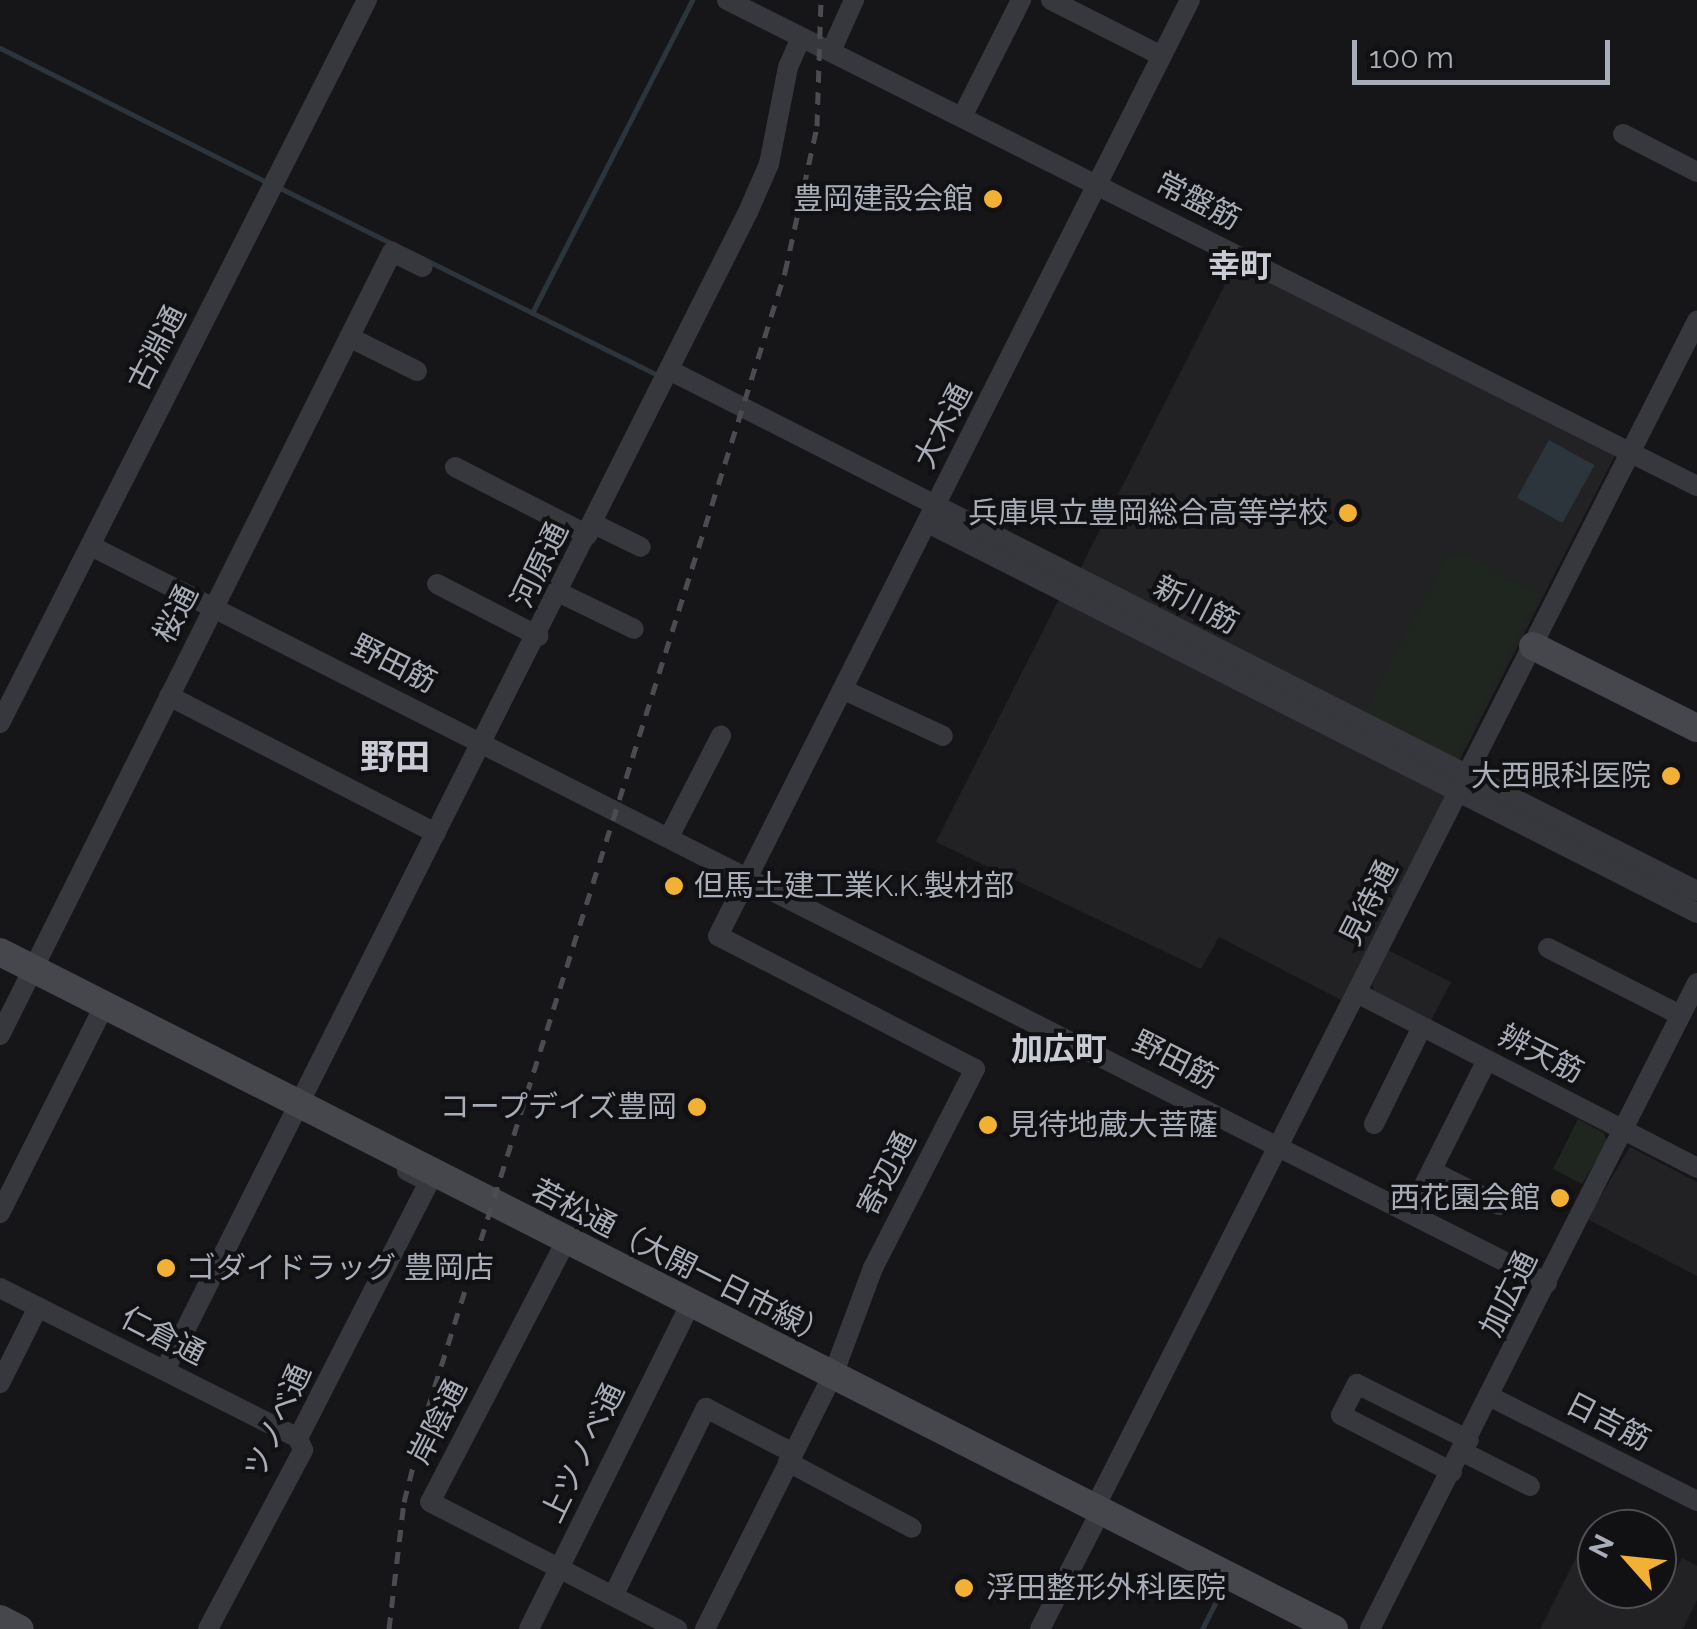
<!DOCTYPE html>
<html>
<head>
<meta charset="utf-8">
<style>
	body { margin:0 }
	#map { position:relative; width:1697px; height:1629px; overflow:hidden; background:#161618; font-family:Raleway,"Noto Sans JP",sans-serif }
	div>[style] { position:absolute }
	.built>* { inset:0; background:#222225; transform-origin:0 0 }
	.green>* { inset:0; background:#1e261f }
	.water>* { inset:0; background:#2c353c; transform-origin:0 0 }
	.stream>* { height:5px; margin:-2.5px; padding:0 2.5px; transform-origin:2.5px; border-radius:2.5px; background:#2c353c }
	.street>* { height:20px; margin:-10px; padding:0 10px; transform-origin:10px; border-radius:10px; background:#37383d }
	.secondary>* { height:28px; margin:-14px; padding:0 14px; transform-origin:14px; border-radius:14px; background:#45474d }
	.rail>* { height:5px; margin-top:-2.5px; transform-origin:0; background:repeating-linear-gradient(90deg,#4a4c52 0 12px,transparent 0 22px) }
	.dots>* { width:28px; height:28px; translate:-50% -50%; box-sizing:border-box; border:5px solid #111113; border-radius:50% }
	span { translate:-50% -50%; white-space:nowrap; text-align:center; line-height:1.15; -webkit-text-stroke:8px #111113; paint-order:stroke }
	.poi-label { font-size:30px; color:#a8adb8 }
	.right { translate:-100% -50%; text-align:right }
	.left { translate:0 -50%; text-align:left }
	.street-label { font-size:30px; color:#a8adb8 }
	.neighbourhood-label { font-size:32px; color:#c9ccd4; font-weight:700 }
	.quarter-label { font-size:35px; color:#c9ccd4; font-weight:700 }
	.north { position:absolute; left:1577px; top:1509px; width:100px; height:100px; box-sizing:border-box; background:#111113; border:2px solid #4d4f55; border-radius:50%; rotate:297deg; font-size:28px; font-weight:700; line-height:40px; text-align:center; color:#a8adb8 }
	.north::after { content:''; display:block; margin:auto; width:35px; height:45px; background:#f2b134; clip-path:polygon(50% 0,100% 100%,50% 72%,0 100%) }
	.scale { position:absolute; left:1352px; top:40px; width:258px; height:45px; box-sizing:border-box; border:5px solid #a8adb8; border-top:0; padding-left:12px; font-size:30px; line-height:35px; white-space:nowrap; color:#a8adb8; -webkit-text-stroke:8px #111113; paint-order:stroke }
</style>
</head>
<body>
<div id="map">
	<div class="built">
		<i style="left:1237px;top:261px;width:425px;height:350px;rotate:27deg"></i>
		<i style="clip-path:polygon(1059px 599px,1446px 794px,1341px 1000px,1219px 937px,1201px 969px,936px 842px)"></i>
		<i style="clip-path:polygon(1388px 950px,1451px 982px,1431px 1021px,1375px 993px,1372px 984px)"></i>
		<i style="clip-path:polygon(1630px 1147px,1697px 1182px,1697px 1276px,1587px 1219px)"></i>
		<i style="clip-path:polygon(1583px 1544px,1597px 1551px,1597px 1589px,1657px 1589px,1657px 1566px,1674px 1574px,1682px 1558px,1697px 1566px,1697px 1600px,1683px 1629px,1540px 1629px)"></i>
	</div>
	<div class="green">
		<i style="clip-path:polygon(1460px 552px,1540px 594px,1456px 761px,1364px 715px,1445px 558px)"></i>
		<i style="clip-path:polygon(1578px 1119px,1604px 1133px,1607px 1142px,1582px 1184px,1553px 1169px)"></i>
	</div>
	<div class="water">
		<i style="left:1549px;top:440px;width:52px;height:66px;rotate:29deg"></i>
	</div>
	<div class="stream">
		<i style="left:0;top:48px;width:302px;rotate:26.7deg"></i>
		<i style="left:280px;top:188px;width:128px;rotate:26.4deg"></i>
		<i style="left:428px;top:261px;width:259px;rotate:26.4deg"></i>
		<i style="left:532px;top:313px;width:352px;rotate:-62.9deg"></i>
		<i style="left:1202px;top:1629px;width:38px;rotate:-63deg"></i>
	</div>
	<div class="street">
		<i style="left:727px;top:0;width:1085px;rotate:26.61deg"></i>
		<i style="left:1051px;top:0;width:124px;rotate:26.8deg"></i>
		<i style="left:832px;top:49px;width:54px;rotate:-65.8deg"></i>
		<i style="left:963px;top:115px;width:129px;rotate:-63.2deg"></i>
		<i style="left:1623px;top:134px;width:83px;rotate:27.2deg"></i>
		<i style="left:349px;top:337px;width:76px;rotate:26.6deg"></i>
		<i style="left:669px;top:370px;width:1152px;rotate:26.88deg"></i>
		<i style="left:455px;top:467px;width:149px;rotate:27.1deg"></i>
		<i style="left:928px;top:523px;width:862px;rotate:26.89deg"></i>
		<i style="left:594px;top:524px;width:52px;rotate:26.1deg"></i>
		<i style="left:91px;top:546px;width:1632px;rotate:26.85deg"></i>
		<i style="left:437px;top:584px;width:114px;rotate:27.2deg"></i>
		<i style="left:560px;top:593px;width:82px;rotate:25.9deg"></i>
		<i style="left:844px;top:690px;width:109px;rotate:24.9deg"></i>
		<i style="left:169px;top:696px;width:300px;rotate:27.2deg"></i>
		<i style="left:0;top:723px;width:811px;rotate:-63.09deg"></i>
		<i style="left:669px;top:837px;width:114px;rotate:-62.8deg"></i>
		<i style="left:1548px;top:948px;width:148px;rotate:26.9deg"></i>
		<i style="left:1357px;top:993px;width:382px;rotate:27.2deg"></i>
		<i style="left:0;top:1035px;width:876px;rotate:-63.41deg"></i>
		<i style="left:392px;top:252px;width:34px;rotate:26deg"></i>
		<i style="left:1374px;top:1124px;width:108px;rotate:-63.7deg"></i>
		<i style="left:1432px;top:1171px;width:75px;rotate:26.9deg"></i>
		<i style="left:0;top:1213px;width:232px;rotate:-63.3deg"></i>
		<i style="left:1410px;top:1213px;width:171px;rotate:-63.3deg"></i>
		<i style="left:566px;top:1241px;width:294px;rotate:117.5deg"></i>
		<i style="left:430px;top:1502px;width:278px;rotate:27.2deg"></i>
		<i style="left:0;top:1288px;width:334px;rotate:26.7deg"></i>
		<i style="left:165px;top:1370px;width:1296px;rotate:-63.28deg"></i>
		<i style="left:748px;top:212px;width:52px;rotate:-66.4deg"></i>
		<i style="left:769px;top:164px;width:99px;rotate:-78.9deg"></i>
		<i style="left:788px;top:67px;width:32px;rotate:-66deg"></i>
		<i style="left:0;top:1383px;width:85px;rotate:-63.4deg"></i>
		<i style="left:1491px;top:1397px;width:231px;rotate:26.8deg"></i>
		<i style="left:1463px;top:1452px;width:75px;rotate:26.9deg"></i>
		<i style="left:788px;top:1462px;width:140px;rotate:28deg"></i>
		<i style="left:1452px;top:1472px;width:125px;rotate:-152.8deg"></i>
		<i style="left:1341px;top:1415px;width:35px;rotate:-63deg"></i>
		<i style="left:1357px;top:1384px;width:125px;rotate:26.6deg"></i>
		<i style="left:1093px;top:1511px;width:1335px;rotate:-63.09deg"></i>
		<i style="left:613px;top:1596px;width:210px;rotate:-63.7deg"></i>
		<i style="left:706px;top:1408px;width:98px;rotate:27.3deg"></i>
		<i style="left:208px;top:1629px;width:203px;rotate:-62deg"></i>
		<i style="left:303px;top:1450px;width:13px;rotate:-113deg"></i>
		<i style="left:298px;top:1438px;width:288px;rotate:-62.9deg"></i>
		<i style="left:429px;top:1182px;width:25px;rotate:-153deg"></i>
		<i style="left:529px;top:1629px;width:364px;rotate:-63.6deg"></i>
		<i style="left:705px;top:1629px;width:284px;rotate:-63.3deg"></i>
		<i style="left:833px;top:1375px;width:114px;rotate:-69.5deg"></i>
		<i style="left:873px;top:1268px;width:224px;rotate:-62.9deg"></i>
		<i style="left:975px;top:1069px;width:289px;rotate:-152.6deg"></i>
		<i style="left:718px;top:936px;width:1048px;rotate:-63.24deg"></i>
		<i style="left:1040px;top:1629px;width:129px;rotate:-62.8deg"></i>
		<i style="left:1370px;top:1629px;width:724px;rotate:-63.15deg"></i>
	</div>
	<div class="secondary">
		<i style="left:1533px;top:646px;width:183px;rotate:26.6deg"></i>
		<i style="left:0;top:952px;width:1496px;rotate:26.91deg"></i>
		<i style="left:0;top:1619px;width:22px;rotate:27deg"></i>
	</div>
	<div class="rail">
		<i style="left:389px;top:1629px;width:128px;rotate:-83.3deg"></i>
		<i style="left:404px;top:1502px;width:97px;rotate:-75.7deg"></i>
		<i style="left:428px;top:1408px;width:1191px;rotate:-72.55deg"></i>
		<i style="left:785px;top:272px;width:149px;rotate:-77.6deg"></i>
		<i style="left:817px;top:126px;width:126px;rotate:-88.2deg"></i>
	</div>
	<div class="dots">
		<i style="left:993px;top:199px;background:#f2b134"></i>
		<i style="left:1348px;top:513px;background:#f2b134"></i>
		<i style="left:1671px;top:776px;background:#f2b134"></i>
		<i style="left:674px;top:886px;background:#f2b134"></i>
		<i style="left:697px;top:1107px;background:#f2b134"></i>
		<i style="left:988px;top:1125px;background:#f2b134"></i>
		<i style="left:1560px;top:1198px;background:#f2b134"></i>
		<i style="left:166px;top:1268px;background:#f2b134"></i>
		<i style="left:964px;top:1588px;background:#f2b134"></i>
	</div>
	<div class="poi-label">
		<span class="right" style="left:973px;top:199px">豊岡建設会館</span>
		<span class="right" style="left:1328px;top:513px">兵庫県立豊岡総合高等学校</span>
		<span class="right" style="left:1651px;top:776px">大西眼科医院</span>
		<span class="left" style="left:694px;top:886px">但馬土建工業K.K.製材部</span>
		<span class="right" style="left:677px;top:1107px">コープデイズ豊岡</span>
		<span class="left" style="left:1008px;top:1125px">見待地蔵大菩薩</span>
		<span class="right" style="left:1540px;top:1198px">西花園会館</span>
		<span class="left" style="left:186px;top:1268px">ゴダイドラッグ 豊岡店</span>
		<span class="left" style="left:986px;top:1588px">浮田整形外科医院</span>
	</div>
	<div class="street-label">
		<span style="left:1198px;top:201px;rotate:27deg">常盤筋</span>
		<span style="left:157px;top:348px;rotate:-63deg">古淵通</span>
		<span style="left:943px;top:426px;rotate:-63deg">大木通</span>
		<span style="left:540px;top:565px;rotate:-64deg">河原通</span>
		<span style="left:1196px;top:605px;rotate:27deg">新川筋</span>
		<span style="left:176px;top:614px;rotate:-63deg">桜通</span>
		<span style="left:394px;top:664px;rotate:27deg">野田筋</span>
		<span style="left:1369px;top:903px;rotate:-63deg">見待通</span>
		<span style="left:1541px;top:1054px;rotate:27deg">辨天筋</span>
		<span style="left:1175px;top:1060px;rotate:27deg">野田筋</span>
		<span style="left:887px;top:1174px;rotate:-63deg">寄辺通</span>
		<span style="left:681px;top:1263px;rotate:27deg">若松通（大開一日市線）</span>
		<span style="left:1509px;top:1294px;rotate:-64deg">加広通</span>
		<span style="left:163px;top:1336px;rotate:27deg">仁倉通</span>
		<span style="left:278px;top:1421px;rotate:-66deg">ツノベ通</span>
		<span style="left:438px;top:1422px;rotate:-63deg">岸陰通</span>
		<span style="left:1608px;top:1422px;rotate:27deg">日吉筋</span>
		<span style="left:583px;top:1453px;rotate:-64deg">上ツノベ通</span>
	</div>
	<div class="neighbourhood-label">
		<span style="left:1240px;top:266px">幸町</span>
		<span style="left:1059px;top:1049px">加広町</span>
	</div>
	<div class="quarter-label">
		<span style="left:395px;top:757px">野田</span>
	</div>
	<div class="north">N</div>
	<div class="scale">100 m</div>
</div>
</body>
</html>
